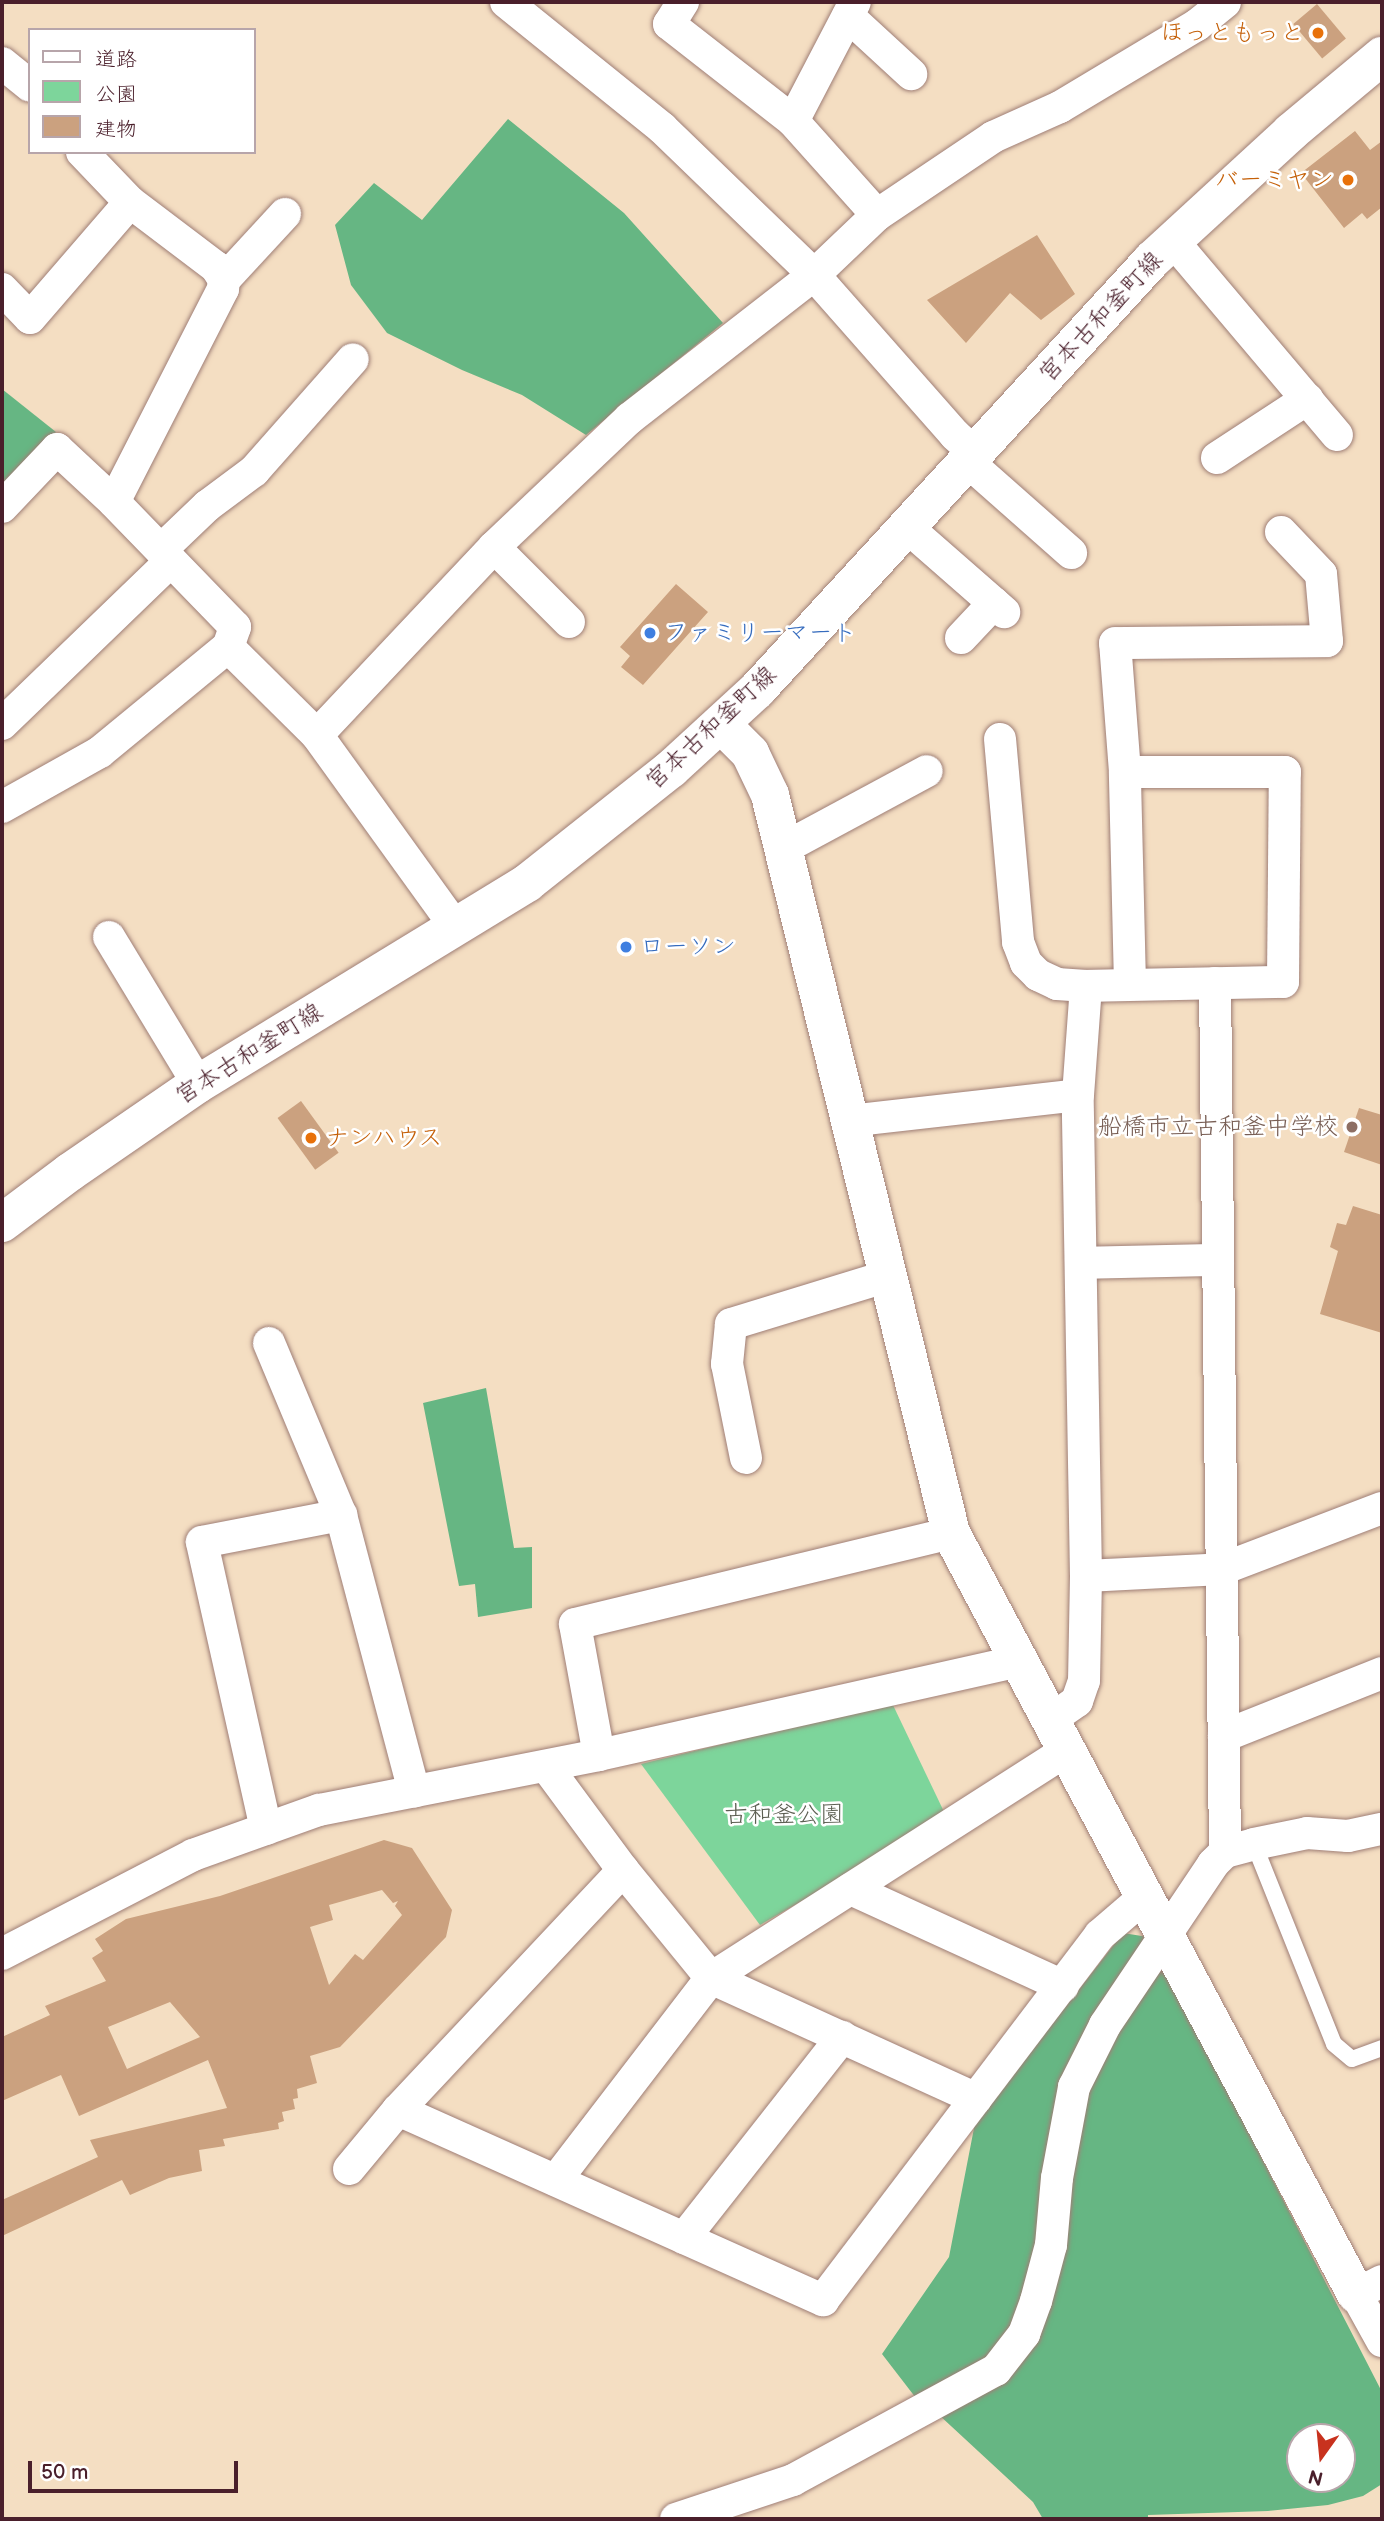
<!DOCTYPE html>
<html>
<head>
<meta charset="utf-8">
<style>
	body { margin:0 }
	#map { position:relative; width:1384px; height:2521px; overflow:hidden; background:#f4dec2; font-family:"Balsamiq Sans","Klee One",sans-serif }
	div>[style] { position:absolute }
	.green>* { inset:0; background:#7dd59b }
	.forest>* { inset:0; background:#66b683 }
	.building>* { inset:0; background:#cba17f; transform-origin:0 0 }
	.roads { filter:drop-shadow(0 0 2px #9f7e76) drop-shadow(0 0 2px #9f7e76) }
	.service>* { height:16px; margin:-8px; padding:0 8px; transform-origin:8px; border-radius:8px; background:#fff }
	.minor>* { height:32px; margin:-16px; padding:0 16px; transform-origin:16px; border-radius:16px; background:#fff }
	.tertiary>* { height:38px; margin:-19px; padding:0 19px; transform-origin:19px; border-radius:19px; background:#fff }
	.dots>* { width:19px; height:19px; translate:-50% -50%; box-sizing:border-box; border:4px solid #fff; border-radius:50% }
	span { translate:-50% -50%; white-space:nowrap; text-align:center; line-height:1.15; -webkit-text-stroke:5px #fff; paint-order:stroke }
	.food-label { font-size:24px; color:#c56008 }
	.right { translate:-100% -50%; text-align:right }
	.left { translate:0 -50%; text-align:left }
	.street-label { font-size:24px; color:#4a1f2b }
	.shop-label { font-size:24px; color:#366cbe }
	.education-label { font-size:24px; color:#785e54 }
	.park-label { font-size:24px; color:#5c5f52 }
	.frame { position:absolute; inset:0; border:4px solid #4a1f2b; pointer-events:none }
	.legend { position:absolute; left:28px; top:28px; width:228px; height:126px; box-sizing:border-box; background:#fff; border:2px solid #b7a5aa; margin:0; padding:9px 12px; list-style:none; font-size:21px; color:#4a1f2b }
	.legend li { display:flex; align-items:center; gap:14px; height:35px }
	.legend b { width:35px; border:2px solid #b7a5aa }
	.north { position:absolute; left:1286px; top:2423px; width:70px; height:70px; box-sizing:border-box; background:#fff; border:2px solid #b7a5aa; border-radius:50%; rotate:195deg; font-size:19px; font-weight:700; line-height:28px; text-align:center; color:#4a1f2b }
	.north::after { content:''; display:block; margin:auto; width:24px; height:32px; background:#c8321e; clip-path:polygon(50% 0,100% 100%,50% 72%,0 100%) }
	.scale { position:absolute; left:28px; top:2461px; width:210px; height:32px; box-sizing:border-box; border:4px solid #4a1f2b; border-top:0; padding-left:9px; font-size:21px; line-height:24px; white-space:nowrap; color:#4a1f2b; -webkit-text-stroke:5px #fff; paint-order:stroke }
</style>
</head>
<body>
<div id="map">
	<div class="green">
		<i style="clip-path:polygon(892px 1703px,947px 1818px,760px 1925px,641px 1764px)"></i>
	</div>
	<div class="forest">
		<i style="clip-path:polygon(508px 119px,624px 213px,723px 323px,586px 435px,522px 395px,462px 370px,387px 333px,351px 285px,335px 225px,374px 183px,422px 220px)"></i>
		<i style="clip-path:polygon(2px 389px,56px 432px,2px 490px)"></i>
		<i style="clip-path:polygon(486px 1388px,514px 1548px,532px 1547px,532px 1608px,478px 1617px,475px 1584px,459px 1586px,423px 1403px)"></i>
		<i style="clip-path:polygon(evenodd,1123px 1933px,1148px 1937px,1382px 2392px,1382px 2484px,1363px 2496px,1328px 2505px,1268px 2511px,1148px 2515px,1148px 2519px,1043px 2519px,1033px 2502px,938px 2414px,919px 2402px,882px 2354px,949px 2257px,975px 2123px,1123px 1933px,1300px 2437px,1342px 2437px,1342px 2479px,1300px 2479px,1300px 2437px)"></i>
	</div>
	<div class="building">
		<i style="left:1317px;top:4px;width:45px;height:31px;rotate:50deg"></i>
		<i style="clip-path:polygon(1355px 131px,1370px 150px,1382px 141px,1382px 207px,1367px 219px,1362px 213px,1344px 228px,1301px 173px)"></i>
		<i style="clip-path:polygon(1037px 235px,1075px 294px,1041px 320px,1010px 293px,966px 343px,927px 300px)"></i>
		<i style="clip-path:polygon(676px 584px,708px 612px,643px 685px,621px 667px,630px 656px,620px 647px)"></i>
		<i style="left:301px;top:1101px;width:64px;height:29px;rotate:54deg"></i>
		<i style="clip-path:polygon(1359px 1108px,1382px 1115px,1382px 1165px,1344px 1152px)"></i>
		<i style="clip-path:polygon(1353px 1206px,1382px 1215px,1382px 1333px,1320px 1314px,1338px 1251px,1330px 1247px,1337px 1223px,1346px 1225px)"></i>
		<i style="clip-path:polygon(evenodd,384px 1840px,412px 1848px,452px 1910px,446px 1937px,340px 2047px,310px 2056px,317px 2083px,297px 2089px,298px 2098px,293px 2099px,295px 2109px,282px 2112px,284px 2121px,278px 2123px,279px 2129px,223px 2139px,225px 2146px,199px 2150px,202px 2171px,169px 2178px,130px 2195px,122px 2180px,2px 2236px,2px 2200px,98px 2157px,90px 2140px,227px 2108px,208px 2060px,79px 2116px,61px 2075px,2px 2101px,2px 2037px,50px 2015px,45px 2006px,106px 1981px,92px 1958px,103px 1951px,95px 1939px,126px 1919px,220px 1896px,384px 1840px,382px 1890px,393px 1903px,398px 1901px,395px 1906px,402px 1915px,363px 1960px,355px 1954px,329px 1985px,310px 1927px,333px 1920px,329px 1905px,382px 1890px,384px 1840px,170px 2002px,200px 2037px,127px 2069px,108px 2027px,170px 2002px)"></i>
	</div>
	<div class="roads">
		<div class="service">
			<i style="left:1254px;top:1844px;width:215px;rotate:68.2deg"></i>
			<i style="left:1334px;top:2044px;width:23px;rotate:40deg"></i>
			<i style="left:1352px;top:2059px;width:32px;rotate:-20deg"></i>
		</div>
		<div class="minor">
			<i style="left:506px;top:2px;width:201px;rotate:38.9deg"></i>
			<i style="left:662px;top:128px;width:211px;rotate:44deg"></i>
			<i style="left:814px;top:275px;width:213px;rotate:48.6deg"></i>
			<i style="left:955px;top:435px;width:27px;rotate:42deg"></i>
			<i style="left:683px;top:2px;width:26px;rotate:122deg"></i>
			<i style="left:669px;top:24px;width:157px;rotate:38deg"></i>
			<i style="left:793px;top:121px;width:126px;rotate:48.2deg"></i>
			<i style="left:848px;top:16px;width:86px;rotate:42.6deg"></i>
			<i style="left:2px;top:63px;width:36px;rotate:39deg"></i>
			<i style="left:793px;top:121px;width:134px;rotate:-62.5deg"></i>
			<i style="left:82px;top:152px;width:69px;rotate:46.2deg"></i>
			<i style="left:130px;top:202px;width:108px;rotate:37.1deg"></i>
			<i style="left:216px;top:267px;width:15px;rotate:58deg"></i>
			<i style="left:224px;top:280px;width:9px;rotate:96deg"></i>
			<i style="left:223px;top:289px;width:239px;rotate:117.1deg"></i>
			<i style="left:1173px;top:241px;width:254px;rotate:49.8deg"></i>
			<i style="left:224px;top:280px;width:90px;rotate:-47.3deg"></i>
			<i style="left:2px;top:289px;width:40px;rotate:46deg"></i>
			<i style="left:30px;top:318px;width:153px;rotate:-49.2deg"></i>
			<i style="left:1217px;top:458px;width:108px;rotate:-33.2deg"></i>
			<i style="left:967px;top:461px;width:139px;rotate:41.5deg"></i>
			<i style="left:2px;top:507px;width:80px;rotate:-46.5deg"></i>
			<i style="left:57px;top:449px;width:78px;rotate:42.9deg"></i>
			<i style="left:114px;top:502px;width:174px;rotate:45.9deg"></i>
			<i style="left:235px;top:627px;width:21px;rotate:109deg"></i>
			<i style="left:228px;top:647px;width:125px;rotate:44.7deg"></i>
			<i style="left:317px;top:735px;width:238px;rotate:54.2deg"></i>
			<i style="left:908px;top:528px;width:128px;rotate:41.2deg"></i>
			<i style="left:494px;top:547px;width:106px;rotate:45deg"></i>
			<i style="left:161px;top:550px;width:64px;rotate:-43.7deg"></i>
			<i style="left:207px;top:506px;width:59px;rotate:-36.7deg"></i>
			<i style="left:254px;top:471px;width:149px;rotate:-48.5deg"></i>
			<i style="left:961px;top:638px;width:48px;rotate:-46.7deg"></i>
			<i style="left:2px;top:724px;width:233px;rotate:-44deg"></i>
			<i style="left:317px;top:735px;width:258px;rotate:-46.7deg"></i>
			<i style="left:494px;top:547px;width:187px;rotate:-43.5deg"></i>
			<i style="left:630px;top:418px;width:233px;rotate:-37.9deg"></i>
			<i style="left:814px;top:275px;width:87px;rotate:-43.6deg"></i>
			<i style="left:877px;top:215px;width:140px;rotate:-33.9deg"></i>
			<i style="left:993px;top:137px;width:73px;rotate:-24.1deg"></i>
			<i style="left:1060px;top:107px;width:160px;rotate:-30.9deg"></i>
			<i style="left:1197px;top:25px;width:36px;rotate:-39deg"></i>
			<i style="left:1000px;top:739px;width:204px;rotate:84.9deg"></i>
			<i style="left:1018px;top:942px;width:22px;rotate:69deg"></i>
			<i style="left:1026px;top:963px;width:17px;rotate:45deg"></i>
			<i style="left:1038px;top:975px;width:21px;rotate:25deg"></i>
			<i style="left:1057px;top:984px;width:29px;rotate:4deg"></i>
			<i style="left:2px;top:807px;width:112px;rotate:-29.3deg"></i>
			<i style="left:100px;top:752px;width:166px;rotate:-39.4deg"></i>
			<i style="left:784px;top:848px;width:162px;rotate:-28.3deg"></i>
			<i style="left:109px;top:937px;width:172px;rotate:58.8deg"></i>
			<i style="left:1215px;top:983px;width:869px;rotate:89.34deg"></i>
			<i style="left:1130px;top:984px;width:212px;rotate:-91.4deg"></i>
			<i style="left:1125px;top:772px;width:129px;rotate:-94.4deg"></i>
			<i style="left:1115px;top:643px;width:212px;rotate:-0.5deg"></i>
			<i style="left:1327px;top:641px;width:67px;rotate:-95.1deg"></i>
			<i style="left:1321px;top:574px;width:58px;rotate:-133.6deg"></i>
			<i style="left:848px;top:1121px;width:231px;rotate:-6.4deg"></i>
			<i style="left:1081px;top:1263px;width:137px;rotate:-1.3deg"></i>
			<i style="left:269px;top:1343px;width:186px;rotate:67.3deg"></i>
			<i style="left:341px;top:1515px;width:286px;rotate:75.2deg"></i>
			<i style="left:746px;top:1458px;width:96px;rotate:-101.4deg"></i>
			<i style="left:727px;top:1364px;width:40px;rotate:-84.3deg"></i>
			<i style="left:731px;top:1324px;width:164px;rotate:-17deg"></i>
			<i style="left:1086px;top:1576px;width:136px;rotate:-2.9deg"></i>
			<i style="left:1222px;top:1569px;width:171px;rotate:-20.9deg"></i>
			<i style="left:1050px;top:1720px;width:33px;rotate:-35deg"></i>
			<i style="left:1077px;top:1701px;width:21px;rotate:-71deg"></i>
			<i style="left:1084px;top:1681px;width:105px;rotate:-88.9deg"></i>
			<i style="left:1086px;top:1576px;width:481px;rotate:-91deg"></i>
			<i style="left:1078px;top:1095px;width:109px;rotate:-85.8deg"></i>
			<i style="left:1086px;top:986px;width:197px;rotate:-1.2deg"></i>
			<i style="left:1283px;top:982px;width:210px;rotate:-89.5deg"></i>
			<i style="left:1285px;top:772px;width:160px;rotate:180deg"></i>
			<i style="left:1224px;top:1736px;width:170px;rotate:-21.7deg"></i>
			<i style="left:599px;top:1755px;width:133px;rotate:-100.4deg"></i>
			<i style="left:575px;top:1624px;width:387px;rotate:-13.6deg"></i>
			<i style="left:546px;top:1766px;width:129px;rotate:53.5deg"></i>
			<i style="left:623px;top:1870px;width:139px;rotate:50.8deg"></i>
			<i style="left:711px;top:1978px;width:291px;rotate:24.5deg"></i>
			<i style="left:266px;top:1829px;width:294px;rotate:-102.6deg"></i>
			<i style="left:202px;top:1542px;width:142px;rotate:-11deg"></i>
			<i style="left:851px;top:1889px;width:233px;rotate:24.6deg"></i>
			<i style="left:2px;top:1954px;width:215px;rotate:-27.4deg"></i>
			<i style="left:193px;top:1855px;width:134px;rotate:-19.7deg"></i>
			<i style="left:319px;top:1810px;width:285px;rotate:-11.1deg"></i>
			<i style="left:599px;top:1755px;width:429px;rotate:-12.6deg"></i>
			<i style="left:398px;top:2110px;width:466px;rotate:24.1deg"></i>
			<i style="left:823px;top:2300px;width:458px;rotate:-52.8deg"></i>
			<i style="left:1100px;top:1935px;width:57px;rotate:-40.7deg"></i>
			<i style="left:349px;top:2169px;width:77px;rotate:-50.3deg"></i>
			<i style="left:398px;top:2110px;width:329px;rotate:-46.8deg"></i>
			<i style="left:556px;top:2180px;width:255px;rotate:-52.5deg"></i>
			<i style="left:711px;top:1978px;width:421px;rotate:-32.6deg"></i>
			<i style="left:684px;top:2238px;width:256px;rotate:-51.8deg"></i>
			<i style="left:1382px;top:2281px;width:29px;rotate:153deg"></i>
			<i style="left:1356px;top:2294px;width:54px;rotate:61deg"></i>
			<i style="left:676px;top:2519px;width:123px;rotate:-18.4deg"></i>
			<i style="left:793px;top:2480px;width:231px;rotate:-28.5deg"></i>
			<i style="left:996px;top:2370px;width:46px;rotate:-52.1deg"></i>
			<i style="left:1024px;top:2334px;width:35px;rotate:-70deg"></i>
			<i style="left:1036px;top:2301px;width:58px;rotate:-75deg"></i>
			<i style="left:1051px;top:2245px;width:67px;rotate:-84.9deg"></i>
			<i style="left:1057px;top:2178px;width:93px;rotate:-79.4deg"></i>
			<i style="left:1074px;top:2087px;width:69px;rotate:-63.4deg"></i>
			<i style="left:1105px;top:2025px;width:194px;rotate:-56.1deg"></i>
			<i style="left:1213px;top:1864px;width:17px;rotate:-45deg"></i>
			<i style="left:1225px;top:1852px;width:30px;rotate:-15deg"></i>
			<i style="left:1254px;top:1844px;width:54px;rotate:-11.7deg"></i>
			<i style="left:1307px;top:1833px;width:41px;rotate:4.2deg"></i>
			<i style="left:1348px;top:1836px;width:35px;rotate:-12deg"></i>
		</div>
		<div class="tertiary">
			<i style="left:722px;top:725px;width:40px;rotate:45deg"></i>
			<i style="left:750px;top:753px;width:47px;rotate:64.5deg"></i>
			<i style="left:770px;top:795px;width:760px;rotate:76.22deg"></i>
			<i style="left:951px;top:1533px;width:862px;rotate:61.98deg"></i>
			<i style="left:2px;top:1223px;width:85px;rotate:-36.9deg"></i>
			<i style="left:70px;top:1172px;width:155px;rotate:-34.5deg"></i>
			<i style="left:198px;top:1084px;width:386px;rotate:-31.4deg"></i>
			<i style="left:527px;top:883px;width:184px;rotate:-38.4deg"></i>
			<i style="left:671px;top:769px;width:117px;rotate:-42.6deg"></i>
			<i style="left:757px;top:690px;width:584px;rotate:-47.43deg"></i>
			<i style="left:1152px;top:260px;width:189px;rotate:-42.6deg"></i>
			<i style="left:1291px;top:132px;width:119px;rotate:-39.9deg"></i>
		</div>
	</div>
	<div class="dots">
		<i style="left:1318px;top:33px;background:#e8710a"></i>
		<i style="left:1348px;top:180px;background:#e8710a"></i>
		<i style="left:650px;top:633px;background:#3f7fe0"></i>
		<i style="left:626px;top:947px;background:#3f7fe0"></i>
		<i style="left:1352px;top:1127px;background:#8d6e63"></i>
		<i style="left:311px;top:1138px;background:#e8710a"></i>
	</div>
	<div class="food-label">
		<span class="right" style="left:1304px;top:33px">ほっともっと</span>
		<span class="right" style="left:1334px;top:180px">バーミヤン</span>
		<span class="left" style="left:325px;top:1138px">ナンハウス</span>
	</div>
	<div class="street-label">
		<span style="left:1101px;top:317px;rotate:-47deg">宮本古和釜町線</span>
		<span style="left:711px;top:728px;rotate:-43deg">宮本古和釜町線</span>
		<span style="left:249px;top:1054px;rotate:-32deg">宮本古和釜町線</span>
	</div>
	<div class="shop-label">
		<span class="left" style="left:664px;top:633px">ファミリーマート</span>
		<span class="left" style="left:640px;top:947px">ローソン</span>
	</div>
	<div class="education-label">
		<span class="right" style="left:1338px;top:1127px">船橋市立古和釜中学校</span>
	</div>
	<div class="park-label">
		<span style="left:784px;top:1815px">古和釜公園</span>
	</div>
	<div class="frame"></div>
	<ul class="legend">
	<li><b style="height:9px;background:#fff"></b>道路</li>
	<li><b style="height:19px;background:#7dd59b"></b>公園</li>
	<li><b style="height:19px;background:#cba17f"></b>建物</li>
	</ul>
	<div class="north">N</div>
	<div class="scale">50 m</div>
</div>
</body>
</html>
